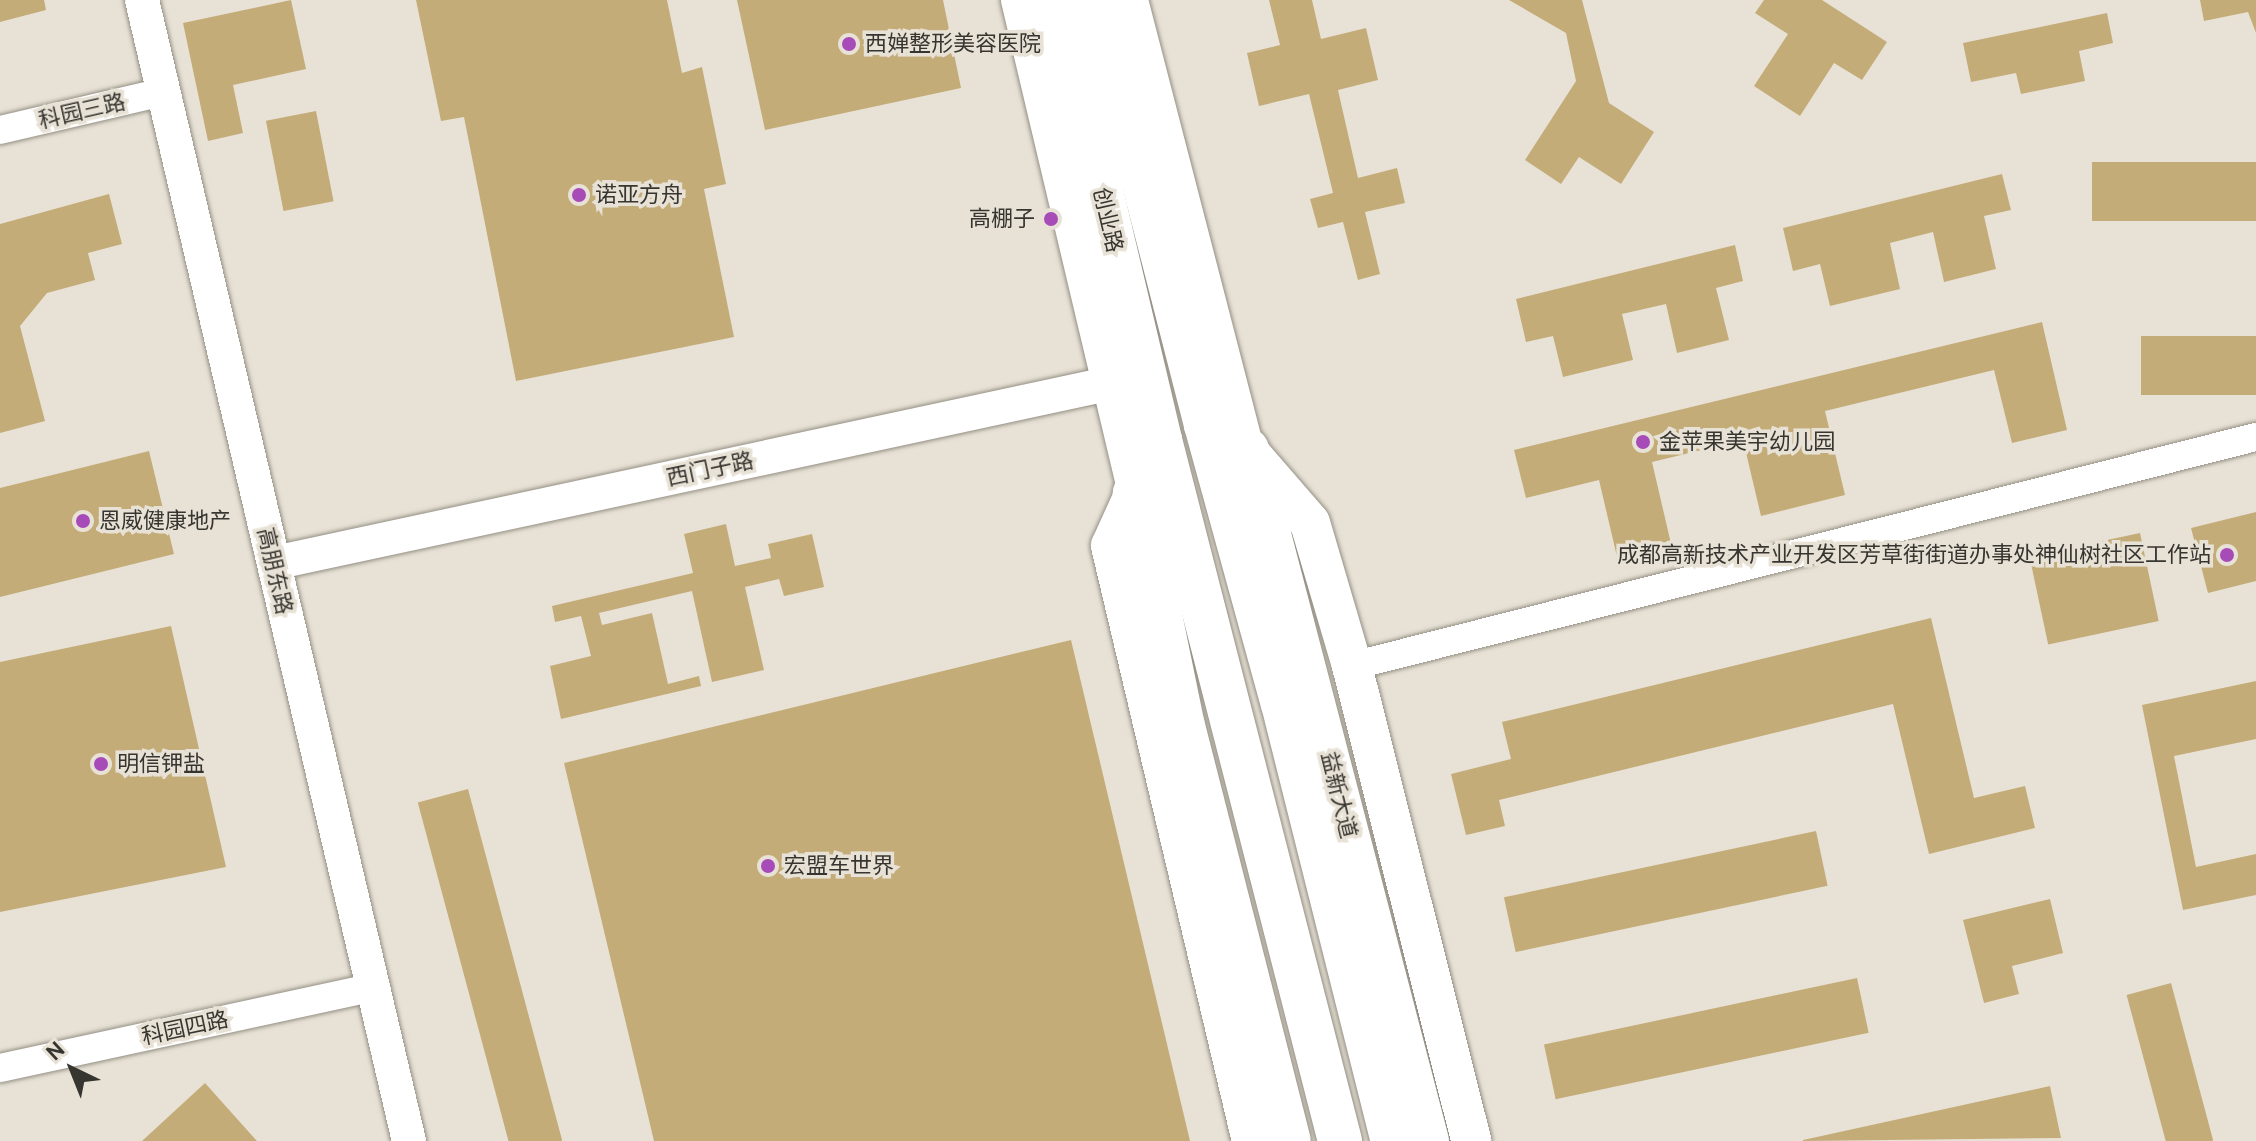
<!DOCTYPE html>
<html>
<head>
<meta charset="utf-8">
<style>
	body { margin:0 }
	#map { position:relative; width:2256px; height:1141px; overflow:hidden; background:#e8e2d6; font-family:Cabin,"Noto Sans SC",sans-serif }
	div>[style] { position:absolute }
	.building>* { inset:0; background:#c4ac79; transform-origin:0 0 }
	.roads { filter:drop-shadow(0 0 2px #948f84) drop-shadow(0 0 2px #948f84) }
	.minor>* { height:28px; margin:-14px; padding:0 14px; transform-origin:14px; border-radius:14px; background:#fff }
	.tertiary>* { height:34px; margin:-17px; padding:0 17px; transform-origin:17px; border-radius:17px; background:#fff }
	.secondary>* { height:40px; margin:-20px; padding:0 20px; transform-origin:20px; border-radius:20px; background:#fff }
	.primary>* { height:44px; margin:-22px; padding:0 22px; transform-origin:22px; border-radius:22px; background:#fff }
	.motorway>* { height:44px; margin:-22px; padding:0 22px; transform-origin:22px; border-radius:22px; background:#fff }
	.dots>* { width:22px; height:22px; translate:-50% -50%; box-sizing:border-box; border:4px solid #e8e2d6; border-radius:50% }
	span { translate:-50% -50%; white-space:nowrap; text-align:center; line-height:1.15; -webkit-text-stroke:7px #e8e2d6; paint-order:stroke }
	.poi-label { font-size:22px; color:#373530 }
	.left { translate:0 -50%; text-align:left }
	.right { translate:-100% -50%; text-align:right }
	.street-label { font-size:22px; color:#373530 }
	.north { position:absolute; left:32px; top:1029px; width:80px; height:80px; -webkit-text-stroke:6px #e8e2d6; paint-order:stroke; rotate:317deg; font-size:22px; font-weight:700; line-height:32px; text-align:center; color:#373530 }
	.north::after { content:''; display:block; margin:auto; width:28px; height:36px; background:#373530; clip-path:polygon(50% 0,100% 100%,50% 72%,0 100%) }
</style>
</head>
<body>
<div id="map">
	<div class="building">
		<i style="clip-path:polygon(0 0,44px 0,46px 10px,0 22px)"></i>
		<i style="clip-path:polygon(291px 0,306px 69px,233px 85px,243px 133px,208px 141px,183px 23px)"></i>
		<i style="clip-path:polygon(416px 0,667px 0,682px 73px,702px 67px,726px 184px,704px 189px,734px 337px,516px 381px,464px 117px,441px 121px)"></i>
		<i style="clip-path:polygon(737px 0,943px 0,961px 88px,765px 130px)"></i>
		<i style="clip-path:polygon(1269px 0,1312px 0,1321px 39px,1366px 28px,1378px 80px,1338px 90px,1358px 178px,1397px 168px,1405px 203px,1365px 212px,1380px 274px,1358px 280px,1343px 222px,1318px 228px,1310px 199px,1333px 193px,1309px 94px,1259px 106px,1247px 53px,1280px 45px)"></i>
		<i style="clip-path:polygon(1509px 0,1582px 0,1609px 103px,1654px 132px,1621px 184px,1579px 157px,1561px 184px,1525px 160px,1576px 81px,1566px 33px)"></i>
		<i style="clip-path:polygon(1764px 0,1822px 0,1887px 42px,1862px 80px,1834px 63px,1800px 116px,1754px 86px,1788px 34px,1755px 13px)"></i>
		<i style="clip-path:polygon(2200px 0,2256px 0,2256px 33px,2248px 12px,2204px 21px)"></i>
		<i style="clip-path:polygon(2107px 13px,2113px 43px,2079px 51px,2085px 81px,2021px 94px,2016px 73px,1971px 82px,1963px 43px)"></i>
		<i style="left:316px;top:111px;width:92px;height:51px;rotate:79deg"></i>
		<i style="left:2256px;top:162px;width:59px;height:164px;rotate:90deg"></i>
		<i style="clip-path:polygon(2002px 174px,2011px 210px,1984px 216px,1996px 269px,1944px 282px,1933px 232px,1890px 243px,1900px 289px,1830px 306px,1820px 264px,1793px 271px,1783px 228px)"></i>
		<i style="clip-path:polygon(109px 194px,122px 244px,88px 253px,95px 280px,47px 293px,20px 326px,45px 421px,0 433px,0 224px)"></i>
		<i style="clip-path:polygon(1735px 245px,1743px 281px,1716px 288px,1729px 340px,1677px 353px,1666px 304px,1622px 314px,1633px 360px,1563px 377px,1553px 336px,1526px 342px,1516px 299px)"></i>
		<i style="clip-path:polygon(2042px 322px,2067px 430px,2012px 443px,1994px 370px,1825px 411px,1845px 495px,1761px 516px,1743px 440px,1652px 462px,1672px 548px,1618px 561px,1599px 480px,1526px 498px,1514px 450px)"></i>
		<i style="left:2256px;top:336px;width:59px;height:115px;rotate:90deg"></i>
		<i style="clip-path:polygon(149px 451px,174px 554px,0 597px,0 488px)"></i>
		<i style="clip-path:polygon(2256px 512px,2256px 581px,2208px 593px,2191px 528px)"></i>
		<i style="clip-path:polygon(726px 524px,735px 566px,771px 558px,768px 544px,812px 534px,824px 587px,784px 596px,779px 579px,745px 587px,764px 670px,712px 682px,692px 591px,599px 613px,602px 625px,652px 613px,668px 684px,699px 676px,701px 686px,561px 719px,550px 666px,591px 656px,581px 616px,555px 622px,552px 606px,693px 573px,684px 534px)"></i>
		<i style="left:2140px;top:533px;width:90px;height:113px;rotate:78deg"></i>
		<i style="clip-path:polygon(1931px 618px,1974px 798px,2025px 786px,2035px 828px,1929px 854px,1893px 704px,1499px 800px,1505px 826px,1466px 835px,1451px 774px,1511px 759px,1502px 722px)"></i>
		<i style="clip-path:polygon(171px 626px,226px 867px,0 912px,0 662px)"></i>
		<i style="clip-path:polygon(1071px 640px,1190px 1141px,654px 1141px,564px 763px)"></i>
		<i style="clip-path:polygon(2256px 681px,2256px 739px,2174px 756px,2196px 867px,2256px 854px,2256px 895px,2183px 910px,2142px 705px)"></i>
		<i style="left:468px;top:789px;width:364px;height:52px;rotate:75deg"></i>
		<i style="left:1816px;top:831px;width:56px;height:319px;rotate:78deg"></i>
		<i style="clip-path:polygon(2050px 899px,2063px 953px,2012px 966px,2019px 994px,1984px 1003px,1963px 920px)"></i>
		<i style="left:1857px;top:978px;width:56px;height:320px;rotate:78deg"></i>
		<i style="left:2171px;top:983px;width:163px;height:46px;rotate:75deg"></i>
		<i style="clip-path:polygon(205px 1083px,257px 1141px,142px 1141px)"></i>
		<i style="clip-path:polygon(2050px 1086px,2061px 1138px,1803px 1141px,1803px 1140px)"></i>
	</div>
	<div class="roads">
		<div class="minor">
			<i style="left:0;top:130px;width:167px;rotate:-13.1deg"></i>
			<i style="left:1352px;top:666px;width:933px;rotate:-14.22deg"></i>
			<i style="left:0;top:1068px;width:379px;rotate:-12.2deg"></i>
		</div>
		<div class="tertiary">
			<i style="left:142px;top:0;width:1172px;rotate:76.83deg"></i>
			<i style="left:1018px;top:0;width:507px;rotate:76.65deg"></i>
			<i style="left:1131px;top:0;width:465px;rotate:75.5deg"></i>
			<i style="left:274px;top:563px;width:891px;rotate:-12.12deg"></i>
		</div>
		<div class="secondary">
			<i style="left:1247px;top:450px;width:96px;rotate:49.2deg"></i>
			<i style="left:1310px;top:523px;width:149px;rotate:73.6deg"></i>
			<i style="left:1352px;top:666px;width:490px;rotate:75.9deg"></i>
			<i style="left:1135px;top:493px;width:58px;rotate:114.4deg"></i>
			<i style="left:1111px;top:546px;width:611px;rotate:76.67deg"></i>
		</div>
		<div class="primary">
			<i style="left:1056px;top:0;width:452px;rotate:76.7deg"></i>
			<i style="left:1160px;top:440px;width:59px;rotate:115.3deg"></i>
			<i style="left:1135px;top:493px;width:238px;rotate:78.4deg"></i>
			<i style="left:1183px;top:726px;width:428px;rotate:75.7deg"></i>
			<i style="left:1097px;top:0;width:439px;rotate:75.6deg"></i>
			<i style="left:1206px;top:425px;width:48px;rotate:31.4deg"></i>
			<i style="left:1247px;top:450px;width:714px;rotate:75.4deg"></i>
		</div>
		<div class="motorway">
			<i style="left:1206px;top:425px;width:289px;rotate:74.6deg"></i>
			<i style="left:1283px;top:704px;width:451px;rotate:75.9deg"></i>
			<i style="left:1160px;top:440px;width:724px;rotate:75.6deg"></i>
		</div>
	</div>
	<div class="dots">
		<i style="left:849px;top:44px;background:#a64bb7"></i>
		<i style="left:579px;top:195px;background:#a64bb7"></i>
		<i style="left:1051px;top:219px;background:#a64bb7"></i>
		<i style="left:1643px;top:442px;background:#a64bb7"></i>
		<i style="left:83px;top:521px;background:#a64bb7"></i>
		<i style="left:2227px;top:555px;background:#a64bb7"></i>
		<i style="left:101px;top:764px;background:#a64bb7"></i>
		<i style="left:768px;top:866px;background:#a64bb7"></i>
	</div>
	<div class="poi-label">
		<span class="left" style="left:865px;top:44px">西婵整形美容医院</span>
		<span class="left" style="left:595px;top:195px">诺亚方舟</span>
		<span class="right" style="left:1035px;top:219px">高棚子</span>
		<span class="left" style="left:1659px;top:442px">金苹果美宇幼儿园</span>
		<span class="left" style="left:99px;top:521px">恩威健康地产</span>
		<span class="right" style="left:2211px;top:555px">成都高新技术产业开发区芳草街街道办事处神仙树社区工作站</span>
		<span class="left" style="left:117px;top:764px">明信钾盐</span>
		<span class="left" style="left:784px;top:866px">宏盟车世界</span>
	</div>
	<div class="street-label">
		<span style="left:82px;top:111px;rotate:-13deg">科园三路</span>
		<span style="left:1108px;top:220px;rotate:77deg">创业路</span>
		<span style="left:710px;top:469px;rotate:-12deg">西门子路</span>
		<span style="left:275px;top:571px;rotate:77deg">高朋东路</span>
		<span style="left:1339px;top:795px;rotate:76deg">益新大道</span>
		<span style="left:185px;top:1028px;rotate:-12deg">科园四路</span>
	</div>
	<div class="north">N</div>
</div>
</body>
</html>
